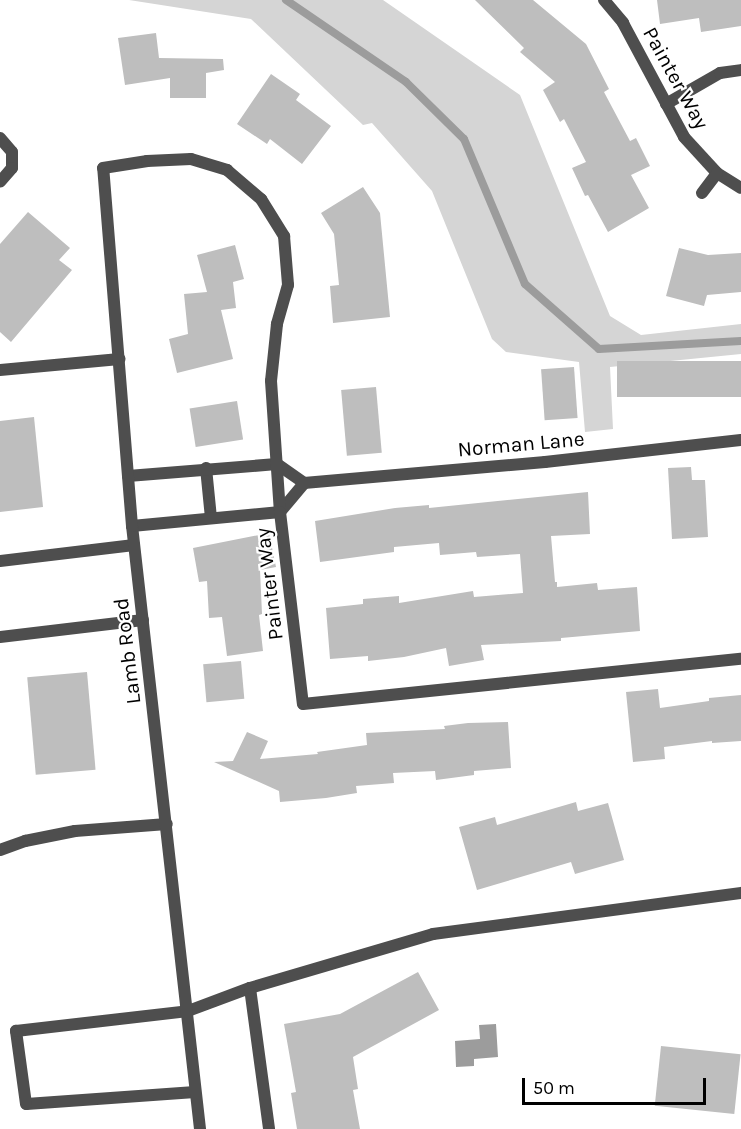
<!DOCTYPE html>
<html>
<head>
<meta charset="utf-8">
<style>
	body { margin:0 }
	#map { position:relative; width:741px; height:1129px; overflow:hidden; background:#fff; font-family:Karla,sans-serif }
	div>[style] { position:absolute }
	.green>* { inset:0; background:#d5d5d5 }
	.water>* { inset:0; background:#9c9c9c }
	.stream>* { height:8px; margin:-4px; padding:0 4px; transform-origin:4px; border-radius:4px; background:#9c9c9c }
	.building>* { inset:0; background:#bebebe; transform-origin:0 0 }
	.service>* { height:12px; margin:-6px; padding:0 6px; transform-origin:6px; border-radius:6px; background:#4e4e4e }
	.minor>* { height:12px; margin:-6px; padding:0 6px; transform-origin:6px; border-radius:6px; background:#4e4e4e }
	span { translate:-50% -50%; white-space:nowrap; text-align:center; line-height:1.15; -webkit-text-stroke:4.5px #fff; paint-order:stroke }
	.street-label { font-size:21px; color:#000 }
	.scale { position:absolute; left:522px; top:1078px; width:184px; height:27px; box-sizing:border-box; border:3px solid #000; border-top:0; padding-left:8px; font-size:18px; line-height:21px; white-space:nowrap; color:#000; -webkit-text-stroke:4px #fff; paint-order:stroke }
</style>
</head>
<body>
<div id="map">
	<div class="green">
		<i style="clip-path:polygon(129px 0,383px 0,520px 95px,610px 316px,641px 335px,741px 324px,741px 354px,610px 367px,613px 429px,585px 432px,579px 362px,506px 352px,492px 339px,432px 191px,372px 123px,363px 125px,251px 19px)"></i>
	</div>
	<div class="water">
		<i style="clip-path:polygon(496px 1024px,498px 1057px,474px 1059px,474px 1066px,456px 1067px,455px 1041px,480px 1039px,479px 1025px)"></i>
	</div>
	<div class="stream">
		<i style="left:286px;top:0;width:145px;rotate:34.3deg"></i>
		<i style="left:406px;top:82px;width:81px;rotate:44.5deg"></i>
		<i style="left:464px;top:139px;width:157px;rotate:67.2deg"></i>
		<i style="left:525px;top:284px;width:98px;rotate:41.3deg"></i>
		<i style="left:599px;top:349px;width:142px;rotate:-3.2deg"></i>
	</div>
	<div class="building">
		<i style="clip-path:polygon(475px 0,533px 0,586px 44px,609px 89px,604px 92px,630px 141px,636px 138px,650px 166px,631px 175px,649px 208px,608px 232px,588px 195px,585px 196px,572px 168px,586px 162px,564px 119px,560px 122px,543px 90px,555px 82px,520px 52px,524px 48px)"></i>
		<i style="clip-path:polygon(657px 0,741px 0,741px 26px,701px 32px,699px 18px,660px 24px)"></i>
		<i style="clip-path:polygon(156px 33px,159px 58px,223px 59px,224px 70px,206px 73px,206px 98px,170px 98px,170px 78px,125px 85px,118px 38px)"></i>
		<i style="clip-path:polygon(271px 74px,300px 94px,296px 100px,331px 126px,302px 164px,270px 139px,267px 144px,237px 124px)"></i>
		<i style="clip-path:polygon(363px 187px,380px 213px,390px 317px,333px 323px,330px 286px,339px 285px,334px 234px,321px 213px)"></i>
		<i style="clip-path:polygon(28px 212px,70px 248px,59px 260px,72px 270px,11px 342px,0 332px,0 244px)"></i>
		<i style="clip-path:polygon(235px 245px,244px 279px,233px 282px,236px 308px,221px 310px,233px 359px,177px 373px,169px 339px,188px 334px,184px 294px,207px 292px,197px 255px)"></i>
		<i style="clip-path:polygon(679px 248px,708px 255px,741px 253px,741px 292px,707px 295px,704px 306px,666px 296px)"></i>
		<i style="left:741px;top:361px;width:36px;height:124px;rotate:90deg"></i>
		<i style="left:574px;top:367px;width:51px;height:33px;rotate:86deg"></i>
		<i style="left:376px;top:387px;width:66px;height:35px;rotate:85deg"></i>
		<i style="left:237px;top:401px;width:39px;height:48px;rotate:81deg"></i>
		<i style="clip-path:polygon(34px 417px,43px 507px,0 512px,0 421px)"></i>
		<i style="clip-path:polygon(691px 467px,692px 480px,705px 480px,708px 537px,672px 539px,668px 468px)"></i>
		<i style="clip-path:polygon(588px 492px,590px 534px,551px 536px,555px 582px,557px 582px,557px 587px,597px 583px,598px 590px,637px 587px,640px 631px,561px 638px,561px 641px,481px 645px,484px 660px,449px 666px,446px 648px,404px 657px,368px 661px,368px 656px,330px 659px,326px 608px,363px 604px,363px 599px,399px 596px,399px 603px,473px 591px,474px 597px,523px 593px,520px 554px,477px 557px,476px 552px,440px 555px,439px 543px,394px 547px,394px 552px,320px 562px,315px 521px,395px 508px,429px 505px,429px 508px)"></i>
		<i style="clip-path:polygon(269px 533px,276px 567px,260px 570px,262px 614px,259px 615px,263px 651px,227px 656px,222px 617px,209px 618px,207px 581px,199px 582px,193px 548px)"></i>
		<i style="left:241px;top:661px;width:38px;height:38px;rotate:85deg"></i>
		<i style="left:87px;top:672px;width:98px;height:60px;rotate:85deg"></i>
		<i style="clip-path:polygon(658px 689px,660px 708px,709px 701px,709px 698px,741px 695px,741px 741px,712px 743px,712px 741px,664px 747px,665px 759px,633px 762px,626px 692px)"></i>
		<i style="clip-path:polygon(508px 722px,511px 768px,474px 771px,474px 775px,436px 780px,435px 771px,393px 773px,394px 783px,356px 786px,357px 793px,326px 798px,280px 802px,279px 791px,214px 762px,233px 761px,247px 732px,268px 741px,260px 759px,318px 754px,317px 752px,367px 745px,366px 733px,445px 729px,444px 726px,468px 723px)"></i>
		<i style="clip-path:polygon(576px 802px,578px 811px,608px 803px,624px 860px,575px 874px,571px 862px,477px 890px,459px 827px,495px 817px,497px 825px)"></i>
		<i style="clip-path:polygon(418px 972px,439px 1010px,353px 1057px,358px 1089px,353px 1090px,360px 1129px,297px 1129px,291px 1093px,296px 1092px,284px 1024px,340px 1014px)"></i>
		<i style="left:661px;top:1046px;width:80px;height:60px;rotate:6deg"></i>
	</div>
	<div class="service">
		<i style="left:0;top:138px;width:18px;rotate:49deg"></i>
		<i style="left:12px;top:152px;width:16px;rotate:90deg"></i>
		<i style="left:12px;top:168px;width:18px;rotate:131deg"></i>
		<i style="left:0;top:370px;width:120px;rotate:-5.3deg"></i>
		<i style="left:206px;top:468px;width:50px;rotate:84.3deg"></i>
		<i style="left:250px;top:988px;width:142px;rotate:82.3deg"></i>
		<i style="left:195px;top:1092px;width:169px;rotate:175.9deg"></i>
		<i style="left:26px;top:1104px;width:74px;rotate:-97.8deg"></i>
		<i style="left:16px;top:1031px;width:173px;rotate:-6.6deg"></i>
		<i style="left:188px;top:1011px;width:66px;rotate:-20.4deg"></i>
		<i style="left:250px;top:988px;width:191px;rotate:-16.4deg"></i>
		<i style="left:433px;top:934px;width:311px;rotate:-7.6deg"></i>
	</div>
	<div class="minor">
		<i style="left:604px;top:0;width:30px;rotate:50deg"></i>
		<i style="left:623px;top:23px;width:129px;rotate:61.8deg"></i>
		<i style="left:684px;top:137px;width:49px;rotate:47.5deg"></i>
		<i style="left:717px;top:173px;width:28px;rotate:32deg"></i>
		<i style="left:666px;top:104px;width:62px;rotate:-29.9deg"></i>
		<i style="left:720px;top:73px;width:21px;rotate:-8deg"></i>
		<i style="left:702px;top:193px;width:25px;rotate:-53deg"></i>
		<i style="left:128px;top:476px;width:149px;rotate:-4.6deg"></i>
		<i style="left:277px;top:464px;width:33px;rotate:35deg"></i>
		<i style="left:304px;top:483px;width:242px;rotate:-5deg"></i>
		<i style="left:545px;top:462px;width:197px;rotate:-6.4deg"></i>
		<i style="left:132px;top:526px;width:149px;rotate:-5.4deg"></i>
		<i style="left:280px;top:512px;width:38px;rotate:-50deg"></i>
		<i style="left:0;top:561px;width:135px;rotate:-6.8deg"></i>
		<i style="left:0;top:637px;width:144px;rotate:-6.8deg"></i>
		<i style="left:0;top:850px;width:27px;rotate:-20deg"></i>
		<i style="left:25px;top:841px;width:51px;rotate:-11.3deg"></i>
		<i style="left:75px;top:831px;width:92px;rotate:-4.4deg"></i>
		<i style="left:200px;top:1129px;width:607px;rotate:-96.43deg"></i>
		<i style="left:132px;top:526px;width:359px;rotate:-94.6deg"></i>
		<i style="left:103px;top:168px;width:45px;rotate:-9deg"></i>
		<i style="left:147px;top:161px;width:44px;rotate:-2.6deg"></i>
		<i style="left:191px;top:159px;width:38px;rotate:17deg"></i>
		<i style="left:227px;top:170px;width:45px;rotate:40.5deg"></i>
		<i style="left:261px;top:199px;width:44px;rotate:58.1deg"></i>
		<i style="left:284px;top:236px;width:49px;rotate:85.3deg"></i>
		<i style="left:288px;top:285px;width:41px;rotate:105.8deg"></i>
		<i style="left:277px;top:324px;width:57px;rotate:96deg"></i>
		<i style="left:271px;top:381px;width:131px;rotate:86.1deg"></i>
		<i style="left:280px;top:512px;width:193px;rotate:83.2deg"></i>
		<i style="left:303px;top:704px;width:440px;rotate:-5.9deg"></i>
	</div>
	<div class="street-label">
		<span style="left:676px;top:78px;rotate:61deg">Painter Way</span>
		<span style="left:521px;top:444px;rotate:-5deg">Norman Lane</span>
		<span style="left:269px;top:584px;rotate:-97deg">Painter Way</span>
		<span style="left:127px;top:651px;rotate:-97deg">Lamb Road</span>
	</div>
	<div class="scale">50 m</div>
</div>
</body>
</html>
